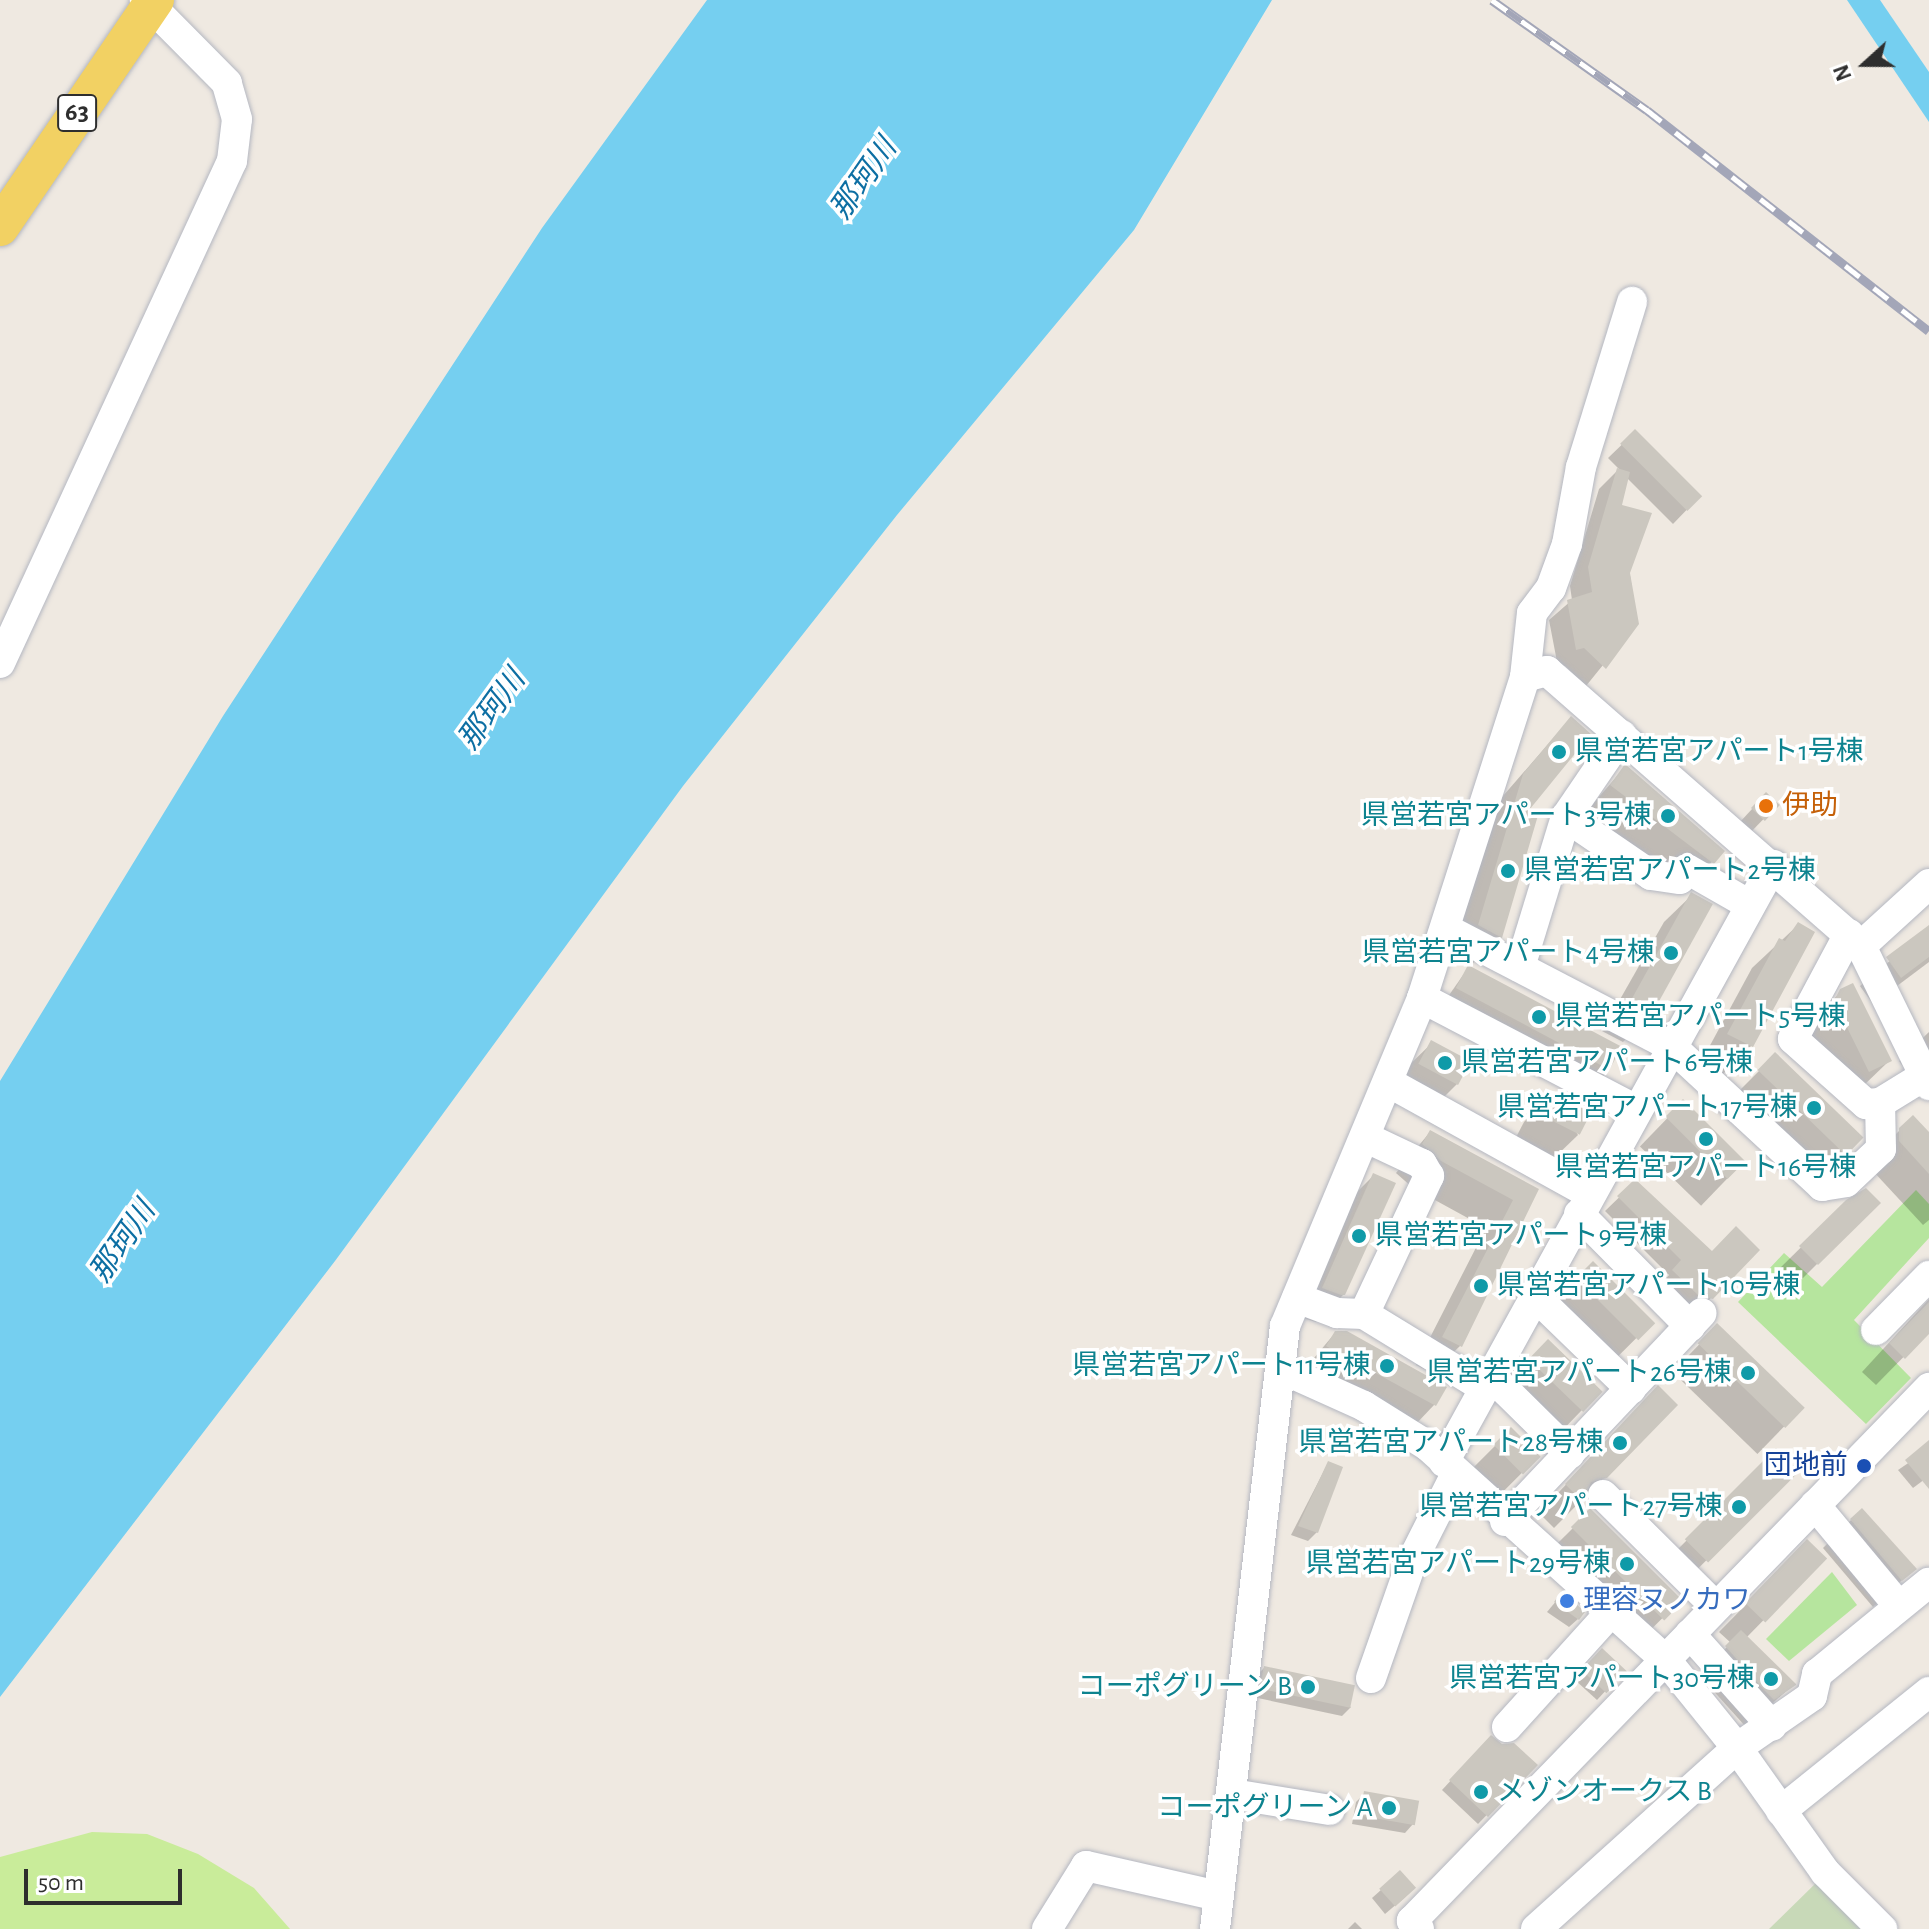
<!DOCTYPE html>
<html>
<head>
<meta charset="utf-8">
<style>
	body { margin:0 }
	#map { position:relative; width:1929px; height:1929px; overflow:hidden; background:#efe9e1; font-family:"Alegreya Sans","Noto Sans JP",sans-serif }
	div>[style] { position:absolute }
	.green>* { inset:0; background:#b6e59e }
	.cemetery>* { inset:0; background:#c8d9b8 }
	.pitch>* { inset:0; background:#c9ec9a }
	.water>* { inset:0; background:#75cff0 }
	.shadow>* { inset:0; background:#0003; transform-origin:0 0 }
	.building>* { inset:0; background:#cbc7bf; transform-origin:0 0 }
	.roads { filter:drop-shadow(0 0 2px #b4b7c1) drop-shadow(0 0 2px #b4b7c1) }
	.minor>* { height:30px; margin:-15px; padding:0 15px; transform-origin:15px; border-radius:15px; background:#fff }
	.major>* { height:38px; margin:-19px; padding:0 19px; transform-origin:19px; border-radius:19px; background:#f2d163 }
	.rail>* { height:9px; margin-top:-4.5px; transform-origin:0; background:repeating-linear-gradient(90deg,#fff 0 18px,#a3a6b8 0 36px); box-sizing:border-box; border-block:2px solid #a3a6b8 }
	.dots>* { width:22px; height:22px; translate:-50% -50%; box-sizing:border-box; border:4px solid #fff; border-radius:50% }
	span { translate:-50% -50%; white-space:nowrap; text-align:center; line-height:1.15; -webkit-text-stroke:7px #fff; paint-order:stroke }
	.shield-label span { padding:2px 6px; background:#fff; border:2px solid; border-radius:6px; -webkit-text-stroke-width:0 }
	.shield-label { font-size:26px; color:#2e2e2e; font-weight:700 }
	.culture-label { font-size:28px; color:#0d838f }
	.left { translate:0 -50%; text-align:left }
	.right { translate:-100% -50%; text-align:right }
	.food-label { font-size:28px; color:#c56008 }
	.transit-label { font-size:28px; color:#164399 }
	.shop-label { font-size:28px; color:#366cbe }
	.water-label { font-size:30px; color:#0d6fa3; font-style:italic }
	.north { position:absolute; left:1825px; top:24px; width:80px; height:80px; -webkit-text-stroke:6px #fff; paint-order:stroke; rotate:249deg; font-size:22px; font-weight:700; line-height:32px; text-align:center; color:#2e2e2e }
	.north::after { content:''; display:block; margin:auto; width:28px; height:36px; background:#2e2e2e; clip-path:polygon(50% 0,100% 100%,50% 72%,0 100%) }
	.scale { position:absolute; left:24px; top:1869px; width:158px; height:36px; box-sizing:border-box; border:4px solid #2e2e2e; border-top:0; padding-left:10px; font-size:24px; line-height:28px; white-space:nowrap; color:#2e2e2e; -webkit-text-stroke:6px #fff; paint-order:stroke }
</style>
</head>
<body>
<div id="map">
	<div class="green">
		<i style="clip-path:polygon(1916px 1190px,1929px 1204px,1929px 1238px,1854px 1320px,1911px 1378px,1866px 1424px,1738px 1302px,1784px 1253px,1822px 1287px)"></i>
		<i style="clip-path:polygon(1832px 1572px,1857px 1605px,1789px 1661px,1766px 1639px)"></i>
	</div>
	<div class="cemetery">
		<i style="clip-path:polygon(1818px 1881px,1862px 1929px,1769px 1929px)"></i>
	</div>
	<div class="pitch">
		<i style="clip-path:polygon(92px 1832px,147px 1834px,198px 1854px,254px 1888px,290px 1929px,0 1929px,0 1857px)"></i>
	</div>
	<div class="water">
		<i style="clip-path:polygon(707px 0,1272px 0,1134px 230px,897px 515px,683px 786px,335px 1261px,0 1697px,0 1081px,223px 716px,542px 228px)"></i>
		<i style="clip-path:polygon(1847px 0,1880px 0,1929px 72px,1929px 122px)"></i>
	</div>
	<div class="shadow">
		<i style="clip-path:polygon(1635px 432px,1700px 496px,1673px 524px,1626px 477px,1620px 507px,1637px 623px,1586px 686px,1565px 666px,1558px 667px,1549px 620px,1572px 600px,1570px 586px,1599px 489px,1619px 469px,1608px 458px)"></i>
		<i style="clip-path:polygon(1571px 718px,1527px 810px,1500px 937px,1472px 964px,1451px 953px,1496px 804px)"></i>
		<i style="clip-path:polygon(1625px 767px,1712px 862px,1684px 890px,1584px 814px)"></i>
		<i style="clip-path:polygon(1777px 805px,1750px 833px,1739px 823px,1753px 808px)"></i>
		<i style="clip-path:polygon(1692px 895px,1650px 1014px,1623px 1042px,1602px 1031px,1664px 922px)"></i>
		<i style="clip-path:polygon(1798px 925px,1813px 933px,1751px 1046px,1723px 1074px,1701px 1062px,1752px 968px)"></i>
		<i style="clip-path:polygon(1929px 928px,1929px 962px,1873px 1004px,1860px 986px)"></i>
		<i style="left:1468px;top:968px;width:173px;height:38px;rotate:35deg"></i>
		<i style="clip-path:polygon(1841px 991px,1889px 1061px,1861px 1088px,1841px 1099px,1807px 1030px)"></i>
		<i style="clip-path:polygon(1929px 1032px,1929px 1067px,1912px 1079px,1899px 1061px)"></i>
		<i style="clip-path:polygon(1432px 1043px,1457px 1084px,1429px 1112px,1392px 1092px,1404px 1070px)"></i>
		<i style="clip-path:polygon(1775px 1055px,1845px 1156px,1817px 1183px,1731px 1099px)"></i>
		<i style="clip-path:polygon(1552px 1094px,1578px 1135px,1550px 1162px,1513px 1143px,1524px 1122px)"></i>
		<i style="left:1683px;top:1102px;width:85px;height:62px;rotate:44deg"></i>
		<i style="clip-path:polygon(1912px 1118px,1929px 1135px,1929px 1220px,1923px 1225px,1872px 1170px,1872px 1158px)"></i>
		<i style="clip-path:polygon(1430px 1132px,1536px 1190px,1460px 1346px,1432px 1373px,1416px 1365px,1486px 1228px,1413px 1188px,1396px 1173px)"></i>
		<i style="clip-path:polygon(1374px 1175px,1344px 1294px,1316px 1322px,1296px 1316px,1346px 1203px)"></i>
		<i style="clip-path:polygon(1635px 1182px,1711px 1254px,1758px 1250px,1697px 1312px,1660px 1285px,1669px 1275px,1605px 1211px)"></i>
		<i style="clip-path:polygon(1847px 1202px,1878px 1203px,1789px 1292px,1773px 1275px)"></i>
		<i style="left:1593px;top:1264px;width:83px;height:61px;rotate:45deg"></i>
		<i style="clip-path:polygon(1929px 1299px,1929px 1331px,1876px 1385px,1862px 1372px)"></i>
		<i style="left:1717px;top:1326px;width:118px;height:64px;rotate:44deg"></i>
		<i style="clip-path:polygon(1335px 1333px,1444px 1387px,1434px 1405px,1416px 1424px,1309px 1364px)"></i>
		<i style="clip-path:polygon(1548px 1342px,1582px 1410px,1555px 1438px,1503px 1388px)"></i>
		<i style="clip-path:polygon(1676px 1405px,1554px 1528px,1539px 1513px,1631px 1416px)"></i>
		<i style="left:1511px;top:1430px;width:38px;height:62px;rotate:45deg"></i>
		<i style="clip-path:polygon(1929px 1449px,1929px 1476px,1913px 1488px,1898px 1470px)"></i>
		<i style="left:1776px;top:1451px;width:28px;height:166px;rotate:45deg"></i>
		<i style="clip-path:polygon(1328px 1463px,1317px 1532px,1308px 1541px,1291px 1535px)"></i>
		<i style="left:1590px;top:1511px;width:127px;height:51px;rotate:45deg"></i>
		<i style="clip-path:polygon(1851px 1520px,1914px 1569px,1873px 1607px,1823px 1548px)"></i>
		<i style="clip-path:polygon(1824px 1558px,1746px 1638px,1793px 1685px,1746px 1727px,1699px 1675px,1731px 1643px,1719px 1632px,1780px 1570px)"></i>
		<i style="clip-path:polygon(1562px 1594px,1578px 1619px,1569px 1627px,1547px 1612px)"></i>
		<i style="clip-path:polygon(1594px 1660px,1624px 1671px,1597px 1700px,1575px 1680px)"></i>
		<i style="clip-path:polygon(1264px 1668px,1351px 1707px,1342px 1716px,1253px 1697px,1256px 1676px)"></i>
		<i style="clip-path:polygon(1483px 1746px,1535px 1765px,1478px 1824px,1442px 1790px)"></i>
		<i style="clip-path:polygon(1364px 1794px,1413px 1824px,1405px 1833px,1352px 1824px,1356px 1802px)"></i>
		<i style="clip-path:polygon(1400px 1873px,1405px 1897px,1385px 1914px,1372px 1898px)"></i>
		<i style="clip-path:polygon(1355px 1922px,1362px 1929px,1348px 1929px)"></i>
	</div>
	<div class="building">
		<i style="left:1635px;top:429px;width:95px;height:21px;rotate:45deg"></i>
		<i style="clip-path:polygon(1617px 468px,1630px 472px,1622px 505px,1652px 513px,1630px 573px,1639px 624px,1606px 669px,1584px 648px,1576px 650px,1567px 600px,1592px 592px,1588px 567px)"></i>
		<i style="clip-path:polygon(1571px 716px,1591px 734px,1530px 809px,1539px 812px,1502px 938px,1478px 925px,1523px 774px)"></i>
		<i style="clip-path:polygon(1625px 764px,1725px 851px,1714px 864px,1610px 785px)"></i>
		<i style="left:1766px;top:792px;width:19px;height:22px;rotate:43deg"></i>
		<i style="left:1691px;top:892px;width:25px;height:127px;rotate:29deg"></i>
		<i style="clip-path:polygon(1798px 922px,1815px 932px,1753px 1047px,1727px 1034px,1779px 938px,1785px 941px)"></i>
		<i style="clip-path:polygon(1929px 925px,1929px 957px,1901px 978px,1886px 957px)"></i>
		<i style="left:1468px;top:965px;width:174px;height:26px;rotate:28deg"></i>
		<i style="clip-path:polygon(1853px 983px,1892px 1061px,1869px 1072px,1834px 1001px,1840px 989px)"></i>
		<i style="left:1431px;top:1040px;width:45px;height:27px;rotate:28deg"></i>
		<i style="left:1775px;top:1052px;width:123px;height:25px;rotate:44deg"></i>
		<i style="left:1551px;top:1092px;width:45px;height:25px;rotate:27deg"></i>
		<i style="left:1683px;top:1099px;width:88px;height:25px;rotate:45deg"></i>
		<i style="clip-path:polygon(1913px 1115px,1929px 1132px,1929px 1174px,1899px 1141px,1899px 1128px)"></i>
		<i style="clip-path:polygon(1430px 1130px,1539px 1189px,1462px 1347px,1442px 1337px,1513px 1200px,1441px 1161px,1422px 1144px)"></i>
		<i style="clip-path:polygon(1373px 1173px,1396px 1183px,1345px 1295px,1341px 1295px,1322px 1288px)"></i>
		<i style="clip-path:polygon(1635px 1179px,1712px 1251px,1736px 1226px,1760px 1250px,1713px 1299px,1699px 1296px,1672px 1270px,1681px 1260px,1617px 1196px)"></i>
		<i style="clip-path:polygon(1866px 1188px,1881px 1203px,1818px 1265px,1799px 1246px,1846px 1200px)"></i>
		<i style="left:1593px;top:1261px;width:88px;height:24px;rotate:45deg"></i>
		<i style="clip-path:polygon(1929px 1302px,1929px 1334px,1905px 1359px,1889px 1343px)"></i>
		<i style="left:1717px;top:1323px;width:122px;height:28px;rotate:44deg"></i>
		<i style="clip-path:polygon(1335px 1331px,1347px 1331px,1447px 1387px,1436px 1406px,1326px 1346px)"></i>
		<i style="left:1548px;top:1339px;width:76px;height:28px;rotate:44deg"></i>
		<i style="clip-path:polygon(1658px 1385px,1678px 1405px,1607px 1478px,1591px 1482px,1583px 1502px,1565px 1484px)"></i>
		<i style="left:1511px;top:1427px;width:42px;height:25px;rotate:45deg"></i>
		<i style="clip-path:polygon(1929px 1440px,1929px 1489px,1905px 1460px)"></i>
		<i style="left:1776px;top:1448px;width:33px;height:129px;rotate:45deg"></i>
		<i style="clip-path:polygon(1328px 1461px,1343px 1467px,1318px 1533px,1298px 1526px)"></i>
		<i style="left:1590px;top:1508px;width:132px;height:27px;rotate:45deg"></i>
		<i style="clip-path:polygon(1862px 1508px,1917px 1569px,1902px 1581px,1850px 1519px)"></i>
		<i style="left:1807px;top:1539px;width:28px;height:89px;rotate:44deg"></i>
		<i style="clip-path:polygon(1562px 1591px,1585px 1612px,1579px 1620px,1554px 1602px)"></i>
		<i style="clip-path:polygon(1741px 1630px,1796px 1684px,1796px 1685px,1774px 1700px,1765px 1691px,1725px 1646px)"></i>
		<i style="left:1602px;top:1648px;width:34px;height:30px;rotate:43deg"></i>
		<i style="left:1264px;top:1666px;width:93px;height:23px;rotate:12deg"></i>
		<i style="clip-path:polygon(1491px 1735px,1502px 1744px,1514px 1743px,1538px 1765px,1488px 1817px,1449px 1780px)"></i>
		<i style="left:1364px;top:1791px;width:56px;height:25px;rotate:10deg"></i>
		<i style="left:1400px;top:1870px;width:24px;height:28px;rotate:48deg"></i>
	</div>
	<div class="roads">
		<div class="minor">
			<i style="left:0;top:663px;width:553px;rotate:-65.2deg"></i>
			<i style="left:232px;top:161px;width:42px;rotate:-83.2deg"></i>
			<i style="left:237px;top:119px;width:37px;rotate:-106deg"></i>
			<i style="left:227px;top:83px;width:117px;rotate:-134.7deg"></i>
			<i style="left:1525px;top:677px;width:64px;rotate:-83.8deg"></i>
			<i style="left:1532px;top:613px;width:31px;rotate:-53deg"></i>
			<i style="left:1551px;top:588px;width:47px;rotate:-70deg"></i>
			<i style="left:1567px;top:544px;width:78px;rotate:-79.7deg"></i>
			<i style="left:1581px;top:467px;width:173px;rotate:-72.8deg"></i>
			<i style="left:1566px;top:817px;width:103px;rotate:34.3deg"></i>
			<i style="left:1651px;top:875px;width:29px;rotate:8deg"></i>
			<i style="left:1680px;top:879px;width:12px;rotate:-55deg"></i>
			<i style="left:1687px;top:869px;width:73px;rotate:29.7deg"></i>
			<i style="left:1446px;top:929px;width:254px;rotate:27.5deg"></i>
			<i style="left:1671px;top:1046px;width:206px;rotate:42.8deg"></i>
			<i style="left:1822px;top:1186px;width:24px;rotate:-9deg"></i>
			<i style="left:1846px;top:1182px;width:48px;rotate:-43.3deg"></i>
			<i style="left:1881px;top:1149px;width:46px;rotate:-91.2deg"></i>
			<i style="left:1849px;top:934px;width:119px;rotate:118.1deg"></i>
			<i style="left:1793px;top:1039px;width:98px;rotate:41.7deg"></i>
			<i style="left:1866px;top:1104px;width:14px;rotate:-4deg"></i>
			<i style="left:1880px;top:1103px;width:52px;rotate:-31.5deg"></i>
			<i style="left:1861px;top:946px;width:92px;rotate:-42.4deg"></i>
			<i style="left:1520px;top:967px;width:157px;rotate:-73deg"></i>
			<i style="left:1566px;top:817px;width:99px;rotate:-55.7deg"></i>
			<i style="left:1422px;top:998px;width:242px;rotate:27.6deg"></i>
			<i style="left:1388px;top:1082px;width:231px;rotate:29deg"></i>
			<i style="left:1579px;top:1214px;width:158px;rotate:45.3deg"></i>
			<i style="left:1534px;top:1295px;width:135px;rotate:44.1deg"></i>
			<i style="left:1297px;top:1298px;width:43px;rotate:20.6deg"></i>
			<i style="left:1337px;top:1313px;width:27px;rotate:2deg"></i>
			<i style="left:1364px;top:1314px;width:140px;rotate:31.5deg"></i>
			<i style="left:1364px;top:1314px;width:153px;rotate:-64.8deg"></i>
			<i style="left:1429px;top:1176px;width:14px;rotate:-120deg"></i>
			<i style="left:1422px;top:1164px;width:63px;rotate:-154.7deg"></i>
			<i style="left:1876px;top:1330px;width:76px;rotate:-45.5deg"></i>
			<i style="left:1280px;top:1368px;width:92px;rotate:24.3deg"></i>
			<i style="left:1364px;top:1406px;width:75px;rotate:32deg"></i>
			<i style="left:1428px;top:1446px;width:320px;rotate:42deg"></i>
			<i style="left:1666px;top:1660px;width:113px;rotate:51.1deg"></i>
			<i style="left:1737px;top:1748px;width:152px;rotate:54.6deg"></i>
			<i style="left:1825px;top:1872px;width:81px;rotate:45deg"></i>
			<i style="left:1490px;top:1375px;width:112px;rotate:44.6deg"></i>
			<i style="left:1444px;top:1462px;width:682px;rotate:-61.14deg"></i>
			<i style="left:1603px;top:1495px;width:159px;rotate:44.7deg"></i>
			<i style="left:1815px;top:1505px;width:131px;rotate:50.3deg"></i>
			<i style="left:1505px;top:1521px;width:286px;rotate:-46.6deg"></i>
			<i style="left:1690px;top:1634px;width:123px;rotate:48.3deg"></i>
			<i style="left:1371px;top:1678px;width:124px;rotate:-70.7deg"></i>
			<i style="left:1412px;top:1561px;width:95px;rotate:-63.2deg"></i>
			<i style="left:1507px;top:1727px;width:154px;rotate:-47.9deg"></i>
			<i style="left:1232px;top:1794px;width:99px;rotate:9.3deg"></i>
			<i style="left:1781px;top:1811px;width:190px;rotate:-38.8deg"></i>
			<i style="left:1047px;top:1929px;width:74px;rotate:-58.2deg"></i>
			<i style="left:1086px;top:1866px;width:135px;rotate:12.8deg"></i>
			<i style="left:1215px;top:1929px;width:607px;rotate:-83.38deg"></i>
			<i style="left:1285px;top:1326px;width:355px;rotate:-67.3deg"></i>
			<i style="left:1422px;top:998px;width:337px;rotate:-72.2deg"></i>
			<i style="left:1525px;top:677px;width:23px;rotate:-15deg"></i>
			<i style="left:1547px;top:671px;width:417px;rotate:41.2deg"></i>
			<i style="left:1861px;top:946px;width:155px;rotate:63.9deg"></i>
			<i style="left:1419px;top:1929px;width:11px;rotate:-131deg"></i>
			<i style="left:1412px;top:1921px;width:743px;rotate:-45.87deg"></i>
			<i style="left:1536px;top:1929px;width:270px;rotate:-42deg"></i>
			<i style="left:1737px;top:1748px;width:91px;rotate:-34.7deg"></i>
			<i style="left:1812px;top:1696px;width:23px;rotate:-77deg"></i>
			<i style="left:1817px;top:1674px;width:144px;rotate:-39.3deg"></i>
		</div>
		<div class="major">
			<i style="left:0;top:227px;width:275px;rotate:-55.7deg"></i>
		</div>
	</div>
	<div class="rail">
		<i style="left:1492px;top:0;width:190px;rotate:35.4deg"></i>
		<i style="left:1647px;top:110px;width:358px;rotate:38.1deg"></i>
	</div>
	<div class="dots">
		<i style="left:1559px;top:752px;background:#0f9aa8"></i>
		<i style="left:1766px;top:806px;background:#e8710a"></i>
		<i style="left:1668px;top:816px;background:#0f9aa8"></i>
		<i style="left:1508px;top:871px;background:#0f9aa8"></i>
		<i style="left:1671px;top:953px;background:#0f9aa8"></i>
		<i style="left:1539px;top:1017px;background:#0f9aa8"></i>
		<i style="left:1445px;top:1063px;background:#0f9aa8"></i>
		<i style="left:1814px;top:1108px;background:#0f9aa8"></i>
		<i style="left:1706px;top:1139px;background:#0f9aa8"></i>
		<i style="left:1359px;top:1236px;background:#0f9aa8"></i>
		<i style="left:1481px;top:1286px;background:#0f9aa8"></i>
		<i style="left:1387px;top:1366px;background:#0f9aa8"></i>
		<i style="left:1748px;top:1373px;background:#0f9aa8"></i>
		<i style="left:1620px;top:1443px;background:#0f9aa8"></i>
		<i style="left:1864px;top:1466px;background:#1a4fb4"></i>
		<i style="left:1739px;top:1507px;background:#0f9aa8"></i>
		<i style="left:1627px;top:1564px;background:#0f9aa8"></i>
		<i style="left:1567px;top:1601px;background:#3f7fe0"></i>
		<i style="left:1771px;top:1679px;background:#0f9aa8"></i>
		<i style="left:1308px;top:1687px;background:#0f9aa8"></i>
		<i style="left:1481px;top:1792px;background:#0f9aa8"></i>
		<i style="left:1389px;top:1808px;background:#0f9aa8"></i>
	</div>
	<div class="shield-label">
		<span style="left:77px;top:113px">63</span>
	</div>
	<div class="culture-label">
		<span class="left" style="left:1575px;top:752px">県営若宮アパート1号棟</span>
		<span class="right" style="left:1652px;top:816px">県営若宮アパート3号棟</span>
		<span class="left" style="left:1524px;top:871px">県営若宮アパート2号棟</span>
		<span class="right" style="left:1655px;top:953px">県営若宮アパート4号棟</span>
		<span class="left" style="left:1555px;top:1017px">県営若宮アパート5号棟</span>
		<span class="left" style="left:1461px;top:1063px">県営若宮アパート6号棟</span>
		<span class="right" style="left:1798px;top:1108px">県営若宮アパート17号棟</span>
		<span style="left:1706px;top:1168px">県営若宮アパート16号棟</span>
		<span class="left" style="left:1375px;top:1236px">県営若宮アパート9号棟</span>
		<span class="left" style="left:1497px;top:1286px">県営若宮アパート10号棟</span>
		<span class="right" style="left:1371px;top:1366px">県営若宮アパート11号棟</span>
		<span class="right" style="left:1732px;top:1373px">県営若宮アパート26号棟</span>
		<span class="right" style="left:1604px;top:1443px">県営若宮アパート28号棟</span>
		<span class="right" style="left:1723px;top:1507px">県営若宮アパート27号棟</span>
		<span class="right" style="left:1611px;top:1564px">県営若宮アパート29号棟</span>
		<span class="right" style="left:1755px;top:1679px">県営若宮アパート30号棟</span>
		<span class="right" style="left:1292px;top:1687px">コーポグリーン B</span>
		<span class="left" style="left:1497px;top:1792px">メゾンオークス B</span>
		<span class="right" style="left:1373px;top:1808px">コーポグリーン A</span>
	</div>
	<div class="food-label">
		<span class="left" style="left:1782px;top:806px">伊助</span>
	</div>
	<div class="transit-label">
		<span class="right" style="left:1848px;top:1466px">団地前</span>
	</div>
	<div class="shop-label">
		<span class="left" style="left:1583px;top:1601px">理容ヌノカワ</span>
	</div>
	<div class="water-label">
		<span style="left:864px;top:179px;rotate:-55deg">那珂川</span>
		<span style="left:492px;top:710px;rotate:-54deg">那珂川</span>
		<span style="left:123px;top:1242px;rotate:-56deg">那珂川</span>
	</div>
	<div class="north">N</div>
	<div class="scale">50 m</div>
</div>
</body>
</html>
